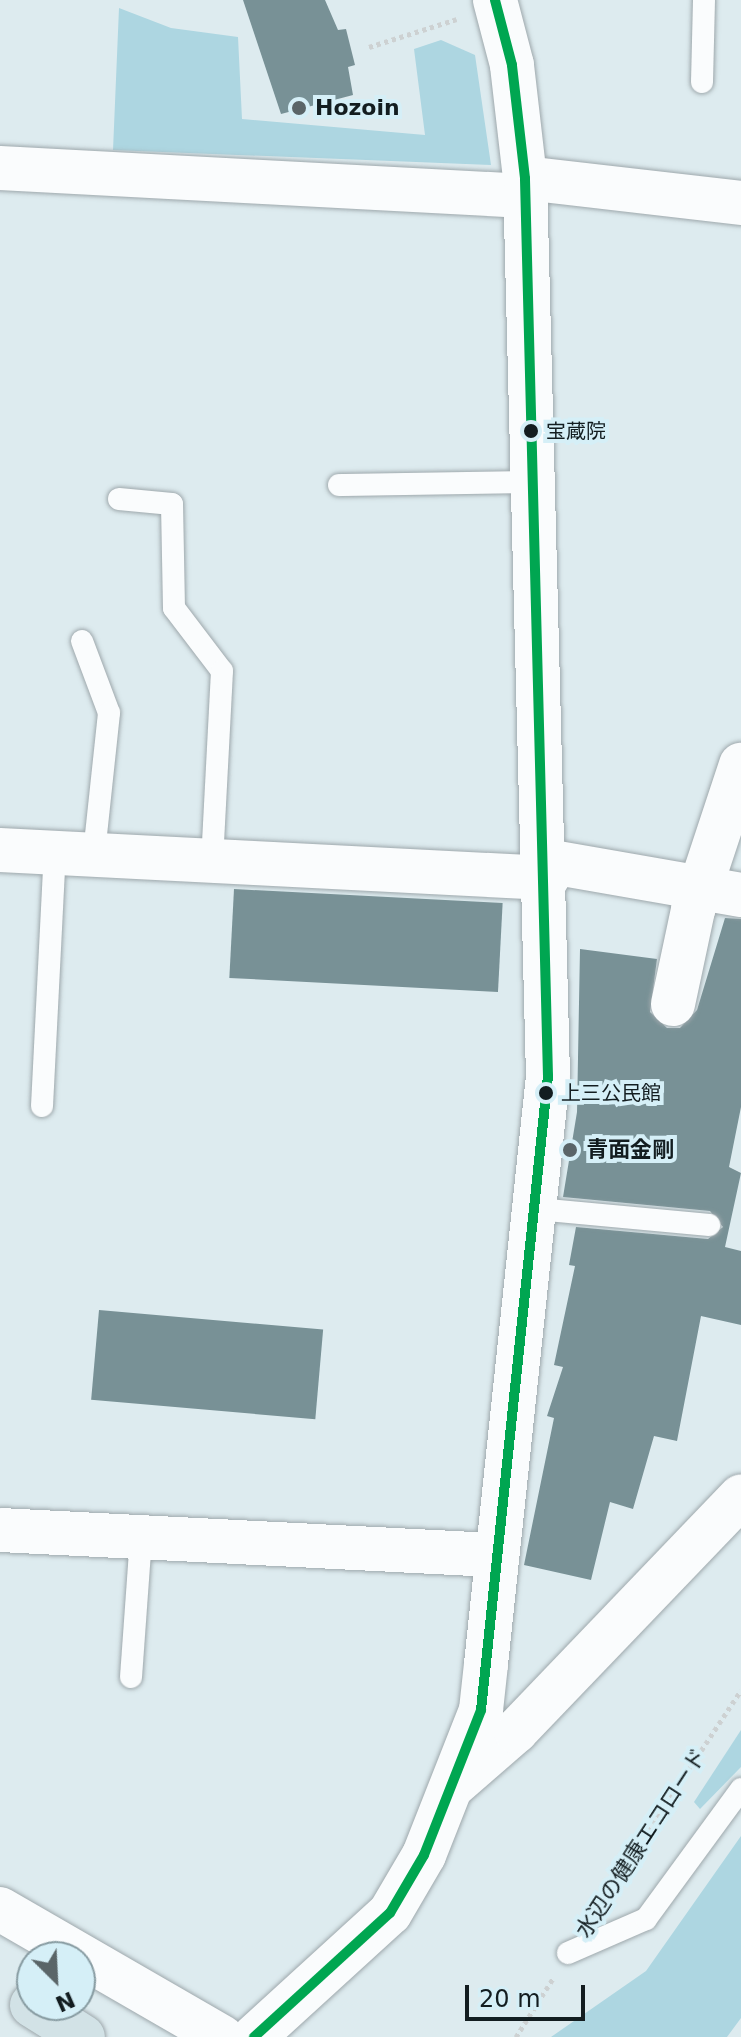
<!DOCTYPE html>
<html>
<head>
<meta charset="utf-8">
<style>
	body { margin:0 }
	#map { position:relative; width:741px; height:2037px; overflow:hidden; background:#ddebef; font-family:"DejaVu Sans","Noto Sans JP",sans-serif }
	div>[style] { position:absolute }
	.green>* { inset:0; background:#add6e1 }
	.building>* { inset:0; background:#789196; transform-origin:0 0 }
	.path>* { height:5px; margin-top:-2.5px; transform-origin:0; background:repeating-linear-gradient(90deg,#cdd1d2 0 4px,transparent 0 8px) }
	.roads { filter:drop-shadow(0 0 2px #9ea8ac) drop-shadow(0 0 2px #9ea8ac) }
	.service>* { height:22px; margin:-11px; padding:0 11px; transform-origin:11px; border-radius:11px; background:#fafcfd }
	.minor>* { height:44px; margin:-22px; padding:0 22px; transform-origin:22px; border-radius:22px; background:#fafcfd }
	.trunk>* { height:44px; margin:-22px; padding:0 22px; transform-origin:22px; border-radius:22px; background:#d2e2e6 }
	.bus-1>* { height:10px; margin:-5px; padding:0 5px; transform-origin:5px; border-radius:5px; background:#00a651 }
	.dots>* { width:22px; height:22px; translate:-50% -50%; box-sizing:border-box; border:4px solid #d5eff7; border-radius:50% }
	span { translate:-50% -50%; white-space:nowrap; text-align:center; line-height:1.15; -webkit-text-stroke:8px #d5eff7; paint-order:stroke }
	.bus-label { font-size:20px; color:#131d20 }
	.left { translate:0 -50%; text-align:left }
	.poi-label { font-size:22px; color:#131d20; font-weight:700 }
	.street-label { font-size:22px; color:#131d20 }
	.north { position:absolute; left:16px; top:1941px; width:80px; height:80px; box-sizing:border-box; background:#d5eff7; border:2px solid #879ba1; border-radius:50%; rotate:156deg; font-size:22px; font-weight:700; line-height:32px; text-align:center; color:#131d20 }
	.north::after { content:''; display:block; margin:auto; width:28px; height:36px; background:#5a6568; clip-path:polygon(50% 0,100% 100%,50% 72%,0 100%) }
	.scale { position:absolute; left:465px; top:1985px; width:120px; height:36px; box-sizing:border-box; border:4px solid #131d20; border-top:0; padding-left:10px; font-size:24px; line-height:28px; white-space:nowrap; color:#131d20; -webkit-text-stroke:6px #d5eff7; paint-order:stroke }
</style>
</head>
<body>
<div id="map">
	<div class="green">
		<i style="clip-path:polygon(119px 8px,171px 28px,238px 37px,242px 119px,425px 135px,414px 49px,441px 40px,475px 55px,491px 165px,113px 150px)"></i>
		<i style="clip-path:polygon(741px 1730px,741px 1767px,700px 1809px,694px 1802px)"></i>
		<i style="clip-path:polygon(741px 1836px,741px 2018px,727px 2037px,551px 2037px,646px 1971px)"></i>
	</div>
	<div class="building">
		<i style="clip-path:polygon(243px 0,325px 0,338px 30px,346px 29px,355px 65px,348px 67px,353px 95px,281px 114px)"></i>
		<i style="left:234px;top:889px;width:269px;height:89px;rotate:3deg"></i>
		<i style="clip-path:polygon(725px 918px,741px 919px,741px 1107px,729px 1167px,741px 1173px,725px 1247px,741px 1251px,741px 1325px,701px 1316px,677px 1441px,654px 1436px,633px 1509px,610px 1502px,591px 1580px,524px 1565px,554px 1418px,547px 1416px,563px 1367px,554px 1365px,575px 1266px,569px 1265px,576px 1227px,708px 1239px,723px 1227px,710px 1211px,563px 1197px,577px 1112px,580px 949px,657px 959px,650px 1012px,667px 1028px,680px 1028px,697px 1010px)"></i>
		<i style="left:99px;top:1310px;width:225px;height:90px;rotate:5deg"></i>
	</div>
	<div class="path">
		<i style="left:369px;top:47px;width:92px;rotate:-17.7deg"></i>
		<i style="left:600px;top:1904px;width:256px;rotate:-56.6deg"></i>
		<i style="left:516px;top:2037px;width:71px;rotate:-57.7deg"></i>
	</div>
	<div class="roads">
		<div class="service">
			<i style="left:702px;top:82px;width:82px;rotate:-88.6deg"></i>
			<i style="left:339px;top:485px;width:194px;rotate:-0.9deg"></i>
			<i style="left:119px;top:499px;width:53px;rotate:5.4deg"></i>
			<i style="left:172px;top:504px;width:104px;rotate:88.9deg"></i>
			<i style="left:174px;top:608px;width:79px;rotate:52.7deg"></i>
			<i style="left:222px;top:671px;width:191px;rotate:93deg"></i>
			<i style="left:82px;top:641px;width:77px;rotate:69.4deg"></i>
			<i style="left:109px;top:713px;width:142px;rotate:96.1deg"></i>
			<i style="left:42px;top:1106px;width:254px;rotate:-87.1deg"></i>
			<i style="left:537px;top:1209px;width:173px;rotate:5.3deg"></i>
			<i style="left:131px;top:1677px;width:139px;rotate:-85.9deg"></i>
			<i style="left:568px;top:1953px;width:85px;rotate:-23.6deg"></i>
			<i style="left:646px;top:1919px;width:161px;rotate:-53.8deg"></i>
		</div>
		<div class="minor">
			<i style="left:0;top:168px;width:526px;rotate:3.05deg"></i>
			<i style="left:525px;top:178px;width:217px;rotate:6.6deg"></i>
			<i style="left:0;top:850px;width:548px;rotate:2.93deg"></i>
			<i style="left:546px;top:861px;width:198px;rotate:9.9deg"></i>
			<i style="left:673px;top:1004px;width:96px;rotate:-78deg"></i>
			<i style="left:693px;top:910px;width:153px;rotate:-71.7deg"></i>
			<i style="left:0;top:1530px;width:498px;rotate:2.9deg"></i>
			<i style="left:455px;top:1784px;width:81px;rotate:-41deg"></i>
			<i style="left:516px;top:1731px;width:325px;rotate:-46.2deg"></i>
			<i style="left:0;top:1909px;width:256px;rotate:30deg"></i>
			<i style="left:254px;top:2037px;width:184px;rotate:-42.4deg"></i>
			<i style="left:390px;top:1913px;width:67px;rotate:-59.6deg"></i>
			<i style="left:424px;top:1855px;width:156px;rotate:-68.5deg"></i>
			<i style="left:481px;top:1710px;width:46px;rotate:-83.8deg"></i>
			<i style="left:486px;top:1664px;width:591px;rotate:-83.98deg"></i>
			<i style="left:548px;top:1076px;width:898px;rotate:-91.47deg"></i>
			<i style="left:525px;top:178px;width:114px;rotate:-96.6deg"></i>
			<i style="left:512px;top:65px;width:67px;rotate:-104.7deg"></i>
		</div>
		<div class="trunk">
			<i style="left:32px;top:2005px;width:60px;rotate:32.1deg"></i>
		</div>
	</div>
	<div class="bus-1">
		<i style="left:254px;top:2037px;width:184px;rotate:-42.4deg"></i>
		<i style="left:390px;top:1913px;width:67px;rotate:-59.6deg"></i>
		<i style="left:424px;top:1855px;width:156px;rotate:-68.5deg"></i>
		<i style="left:481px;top:1710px;width:638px;rotate:-83.97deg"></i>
		<i style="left:548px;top:1076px;width:898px;rotate:-91.47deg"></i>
		<i style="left:525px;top:178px;width:114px;rotate:-96.6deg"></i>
		<i style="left:512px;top:65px;width:67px;rotate:-104.7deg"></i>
	</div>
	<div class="dots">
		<i style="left:299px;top:108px;background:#5a6568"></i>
		<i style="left:531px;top:431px;background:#131d20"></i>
		<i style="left:546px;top:1093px;background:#131d20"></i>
		<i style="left:570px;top:1150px;background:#5a6568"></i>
	</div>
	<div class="bus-label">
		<span class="left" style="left:546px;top:431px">宝蔵院</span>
		<span class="left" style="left:561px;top:1093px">上三公民館</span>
	</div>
	<div class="poi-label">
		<span class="left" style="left:315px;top:108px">Hozoin</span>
		<span class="left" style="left:586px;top:1150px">青面金剛</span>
	</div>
	<div class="street-label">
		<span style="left:641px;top:1843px;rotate:-57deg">水辺の健康エコロード</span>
	</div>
	<div class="north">N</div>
	<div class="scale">20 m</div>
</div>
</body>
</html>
